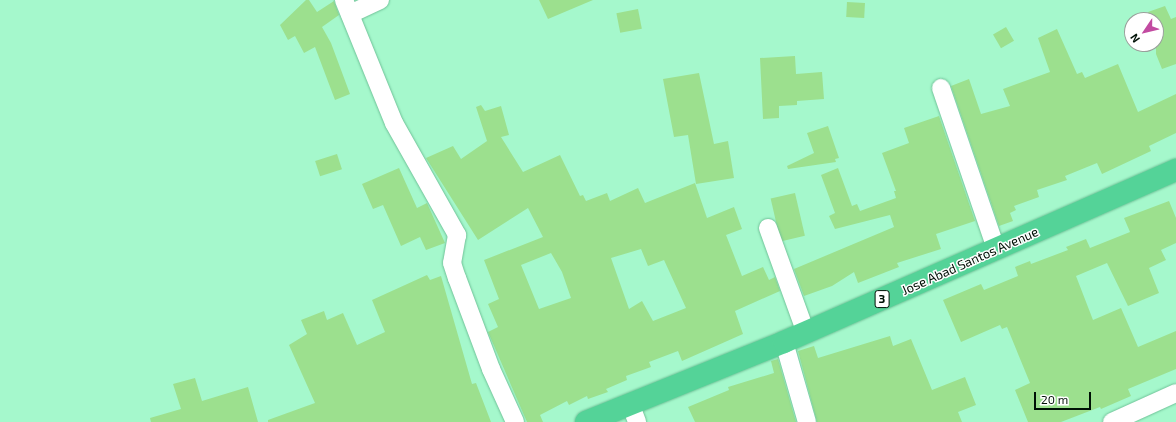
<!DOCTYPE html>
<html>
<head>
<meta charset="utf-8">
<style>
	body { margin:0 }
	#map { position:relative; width:1176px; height:422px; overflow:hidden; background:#a5f8cc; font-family:"Exo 2",sans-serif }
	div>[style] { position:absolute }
	.building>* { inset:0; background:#9ce08e; transform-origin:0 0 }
	.roads { filter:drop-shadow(0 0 1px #70c298) drop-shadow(0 0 1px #70c298) }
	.minor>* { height:18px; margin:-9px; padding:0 9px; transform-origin:9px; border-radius:9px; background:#fff }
	.highway>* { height:22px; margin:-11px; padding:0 11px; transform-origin:11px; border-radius:11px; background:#54d398 }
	span { translate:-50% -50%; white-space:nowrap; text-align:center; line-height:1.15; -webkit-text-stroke:3px #fff; paint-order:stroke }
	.shield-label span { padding:1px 3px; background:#fff; border:1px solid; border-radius:3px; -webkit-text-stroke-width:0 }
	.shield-label { font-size:12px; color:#001106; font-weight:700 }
	.street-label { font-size:13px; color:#001106 }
	.north { position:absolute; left:1124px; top:12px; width:40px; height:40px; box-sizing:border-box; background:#fff; border:1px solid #99a09b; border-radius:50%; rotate:235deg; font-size:11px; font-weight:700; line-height:16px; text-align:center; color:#001106 }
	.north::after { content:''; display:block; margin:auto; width:14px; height:18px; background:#c24ba1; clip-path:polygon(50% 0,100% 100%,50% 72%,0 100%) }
	.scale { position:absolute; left:1034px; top:392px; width:57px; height:18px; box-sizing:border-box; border:2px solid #001106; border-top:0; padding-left:5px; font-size:12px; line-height:14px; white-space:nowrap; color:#001106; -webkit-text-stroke:3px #fff; paint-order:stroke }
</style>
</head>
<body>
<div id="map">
	<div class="building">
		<i style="clip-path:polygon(306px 0,309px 0,317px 12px,334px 1px,339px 15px,322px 27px,331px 43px,350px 94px,335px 100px,315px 47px,304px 53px,295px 36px,288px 40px,280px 25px)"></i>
		<i style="clip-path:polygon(539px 0,593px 0,548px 19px)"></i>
		<i style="left:847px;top:2px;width:18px;height:15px;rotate:3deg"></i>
		<i style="clip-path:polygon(1165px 6px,1171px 19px,1176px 17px,1176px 64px,1162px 69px,1156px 54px,1156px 20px,1151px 20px,1148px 12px)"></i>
		<i style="left:638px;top:9px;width:20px;height:22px;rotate:79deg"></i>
		<i style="left:1006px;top:27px;width:16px;height:15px;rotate:60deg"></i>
		<i style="clip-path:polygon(1057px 29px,1077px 74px,1082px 72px,1085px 78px,1118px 64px,1138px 112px,1176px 94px,1176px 133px,1149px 146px,1151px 151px,1102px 174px,1097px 163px,1065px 176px,1067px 180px,1037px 190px,1039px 197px,1014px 206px,1016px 210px,1010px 213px,1013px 221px,999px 226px,951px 86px,969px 79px,981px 114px,1010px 106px,1003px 89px,1050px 72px,1038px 38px)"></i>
		<i style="clip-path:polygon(795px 56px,796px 74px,822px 72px,824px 99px,797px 101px,797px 105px,779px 106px,779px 118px,763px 119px,760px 58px)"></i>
		<i style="clip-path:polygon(699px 73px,714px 144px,728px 141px,734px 178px,696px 184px,688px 135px,674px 137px,663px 79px)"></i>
		<i style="clip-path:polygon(evenodd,481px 105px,485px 111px,501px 106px,509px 135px,501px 137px,523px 172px,560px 155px,580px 196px,583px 195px,586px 201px,607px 193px,610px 201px,638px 188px,645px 203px,695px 183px,707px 218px,734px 207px,742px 229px,726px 235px,742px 276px,763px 267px,769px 280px,775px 277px,780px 291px,735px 311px,743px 334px,682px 361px,678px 351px,649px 362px,651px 367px,626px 376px,627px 380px,606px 389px,608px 392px,588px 399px,587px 396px,569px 405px,567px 401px,540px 415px,543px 422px,527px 422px,488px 332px,498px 327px,488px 304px,499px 299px,484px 260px,543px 237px,528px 208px,478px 240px,426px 158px,453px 146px,461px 159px,487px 141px,476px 107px,481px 105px,641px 249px,648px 266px,664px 260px,686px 308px,653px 321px,642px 301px,629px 309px,611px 258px,641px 249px,481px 105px,551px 253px,562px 272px,571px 298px,539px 309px,521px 265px,551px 253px)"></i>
		<i style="clip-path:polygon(939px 116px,975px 221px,936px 234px,941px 249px,897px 263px,899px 267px,858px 283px,854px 272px,832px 286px,804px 296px,794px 269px,894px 227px,890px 215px,835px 229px,829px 216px,835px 213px,821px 175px,838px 168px,852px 206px,857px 204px,860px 211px,896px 198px,894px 191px,896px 191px,882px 153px,909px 143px,904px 128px)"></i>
		<i style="clip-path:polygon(828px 126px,839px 158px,835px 159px,836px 162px,788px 169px,787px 166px,814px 153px,807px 133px)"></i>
		<i style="left:337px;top:154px;width:16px;height:23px;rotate:72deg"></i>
		<i style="clip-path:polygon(399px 168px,417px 208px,427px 203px,445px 243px,426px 250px,420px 237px,401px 246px,383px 205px,373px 209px,362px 184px)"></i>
		<i style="left:795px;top:193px;width:44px;height:25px;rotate:77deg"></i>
		<i style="clip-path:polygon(1169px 201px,1176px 218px,1176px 243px,1161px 250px,1166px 260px,1149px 268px,1159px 293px,1128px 306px,1107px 263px,1076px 276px,1093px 320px,1121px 308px,1138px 347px,1176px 331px,1176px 369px,1128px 389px,1131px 396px,1101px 409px,1100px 407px,1061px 422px,1028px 422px,1015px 390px,1030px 383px,1007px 327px,1002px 329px,1000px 325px,961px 342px,943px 300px,981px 284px,984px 290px,1018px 276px,1015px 267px,1030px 261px,1031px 264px,1068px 250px,1066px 247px,1086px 239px,1090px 248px,1130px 232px,1124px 218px)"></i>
		<i style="clip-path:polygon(427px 275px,430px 280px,441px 276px,472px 384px,476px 383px,491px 422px,268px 422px,268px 420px,315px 403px,289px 345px,307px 334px,301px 320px,324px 311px,327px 320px,343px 313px,357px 345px,385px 332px,372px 300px)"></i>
		<i style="clip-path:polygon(890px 336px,893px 346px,911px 339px,932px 390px,965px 377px,976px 405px,958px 412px,962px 422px,817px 422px,798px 351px,814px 346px,818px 358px)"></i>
		<i style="clip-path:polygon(778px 359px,796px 422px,695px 422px,688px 407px,729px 390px,728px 387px,774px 373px,771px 361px)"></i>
		<i style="clip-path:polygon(195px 378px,202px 401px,248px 387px,258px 422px,151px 422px,150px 418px,181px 409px,173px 384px)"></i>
	</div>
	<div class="roads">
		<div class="minor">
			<i style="left:344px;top:0;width:133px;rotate:67.9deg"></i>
			<i style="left:394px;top:123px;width:129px;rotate:60.6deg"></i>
			<i style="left:457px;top:235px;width:28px;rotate:100deg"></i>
			<i style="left:452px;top:263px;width:16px;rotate:72deg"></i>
			<i style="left:457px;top:278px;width:97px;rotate:69.5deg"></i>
			<i style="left:491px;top:369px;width:58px;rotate:65.6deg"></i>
			<i style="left:350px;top:14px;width:33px;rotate:-25deg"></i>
			<i style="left:941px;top:88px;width:170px;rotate:71.1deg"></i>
			<i style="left:768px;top:228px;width:112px;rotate:70.1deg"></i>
			<i style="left:784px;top:342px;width:83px;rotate:74deg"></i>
			<i style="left:631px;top:406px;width:17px;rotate:69deg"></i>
			<i style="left:1112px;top:422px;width:70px;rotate:-24.4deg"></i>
		</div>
		<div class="highway">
			<i style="left:586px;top:422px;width:214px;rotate:-22deg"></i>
			<i style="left:784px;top:342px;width:428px;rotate:-23.7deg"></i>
		</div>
	</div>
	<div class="shield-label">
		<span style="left:882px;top:299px">3</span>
	</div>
	<div class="street-label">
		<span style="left:970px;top:261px;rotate:-24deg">Jose Abad Santos Avenue</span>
	</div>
	<div class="north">N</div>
	<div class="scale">20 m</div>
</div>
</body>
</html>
